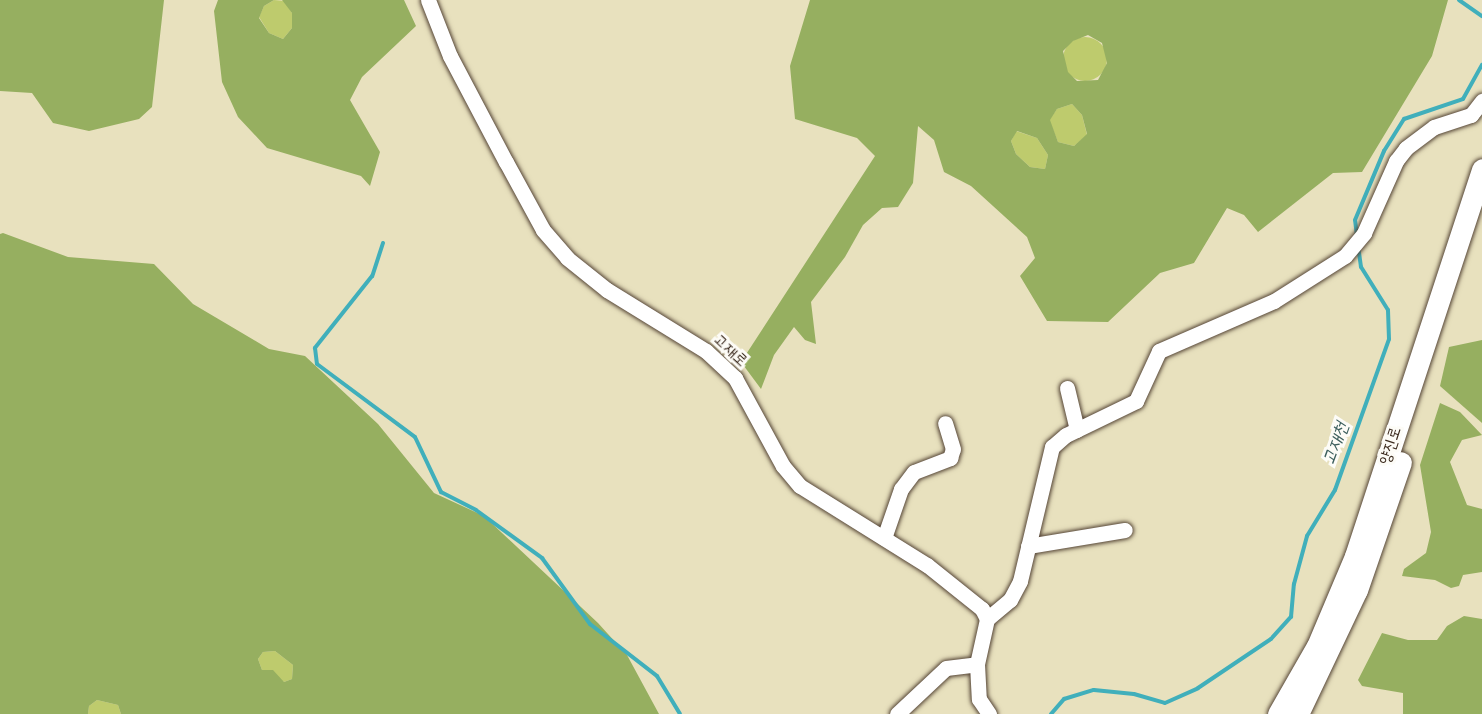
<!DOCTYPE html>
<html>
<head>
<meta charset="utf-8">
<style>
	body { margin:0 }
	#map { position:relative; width:1482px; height:714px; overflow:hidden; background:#e8e1be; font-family:Kalam,"Poor Story",sans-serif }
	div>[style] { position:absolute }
	.green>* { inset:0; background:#becb6d }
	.round { border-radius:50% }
	.forest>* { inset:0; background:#96af60 }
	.stream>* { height:4px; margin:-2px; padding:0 2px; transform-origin:2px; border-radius:2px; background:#40afbb }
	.roads { filter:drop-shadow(0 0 2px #554536) drop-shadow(0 0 2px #554536) }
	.street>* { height:15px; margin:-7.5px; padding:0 7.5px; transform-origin:7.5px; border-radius:7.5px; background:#fff }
	.secondary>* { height:21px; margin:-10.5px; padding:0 10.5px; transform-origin:10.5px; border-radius:10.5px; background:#fff }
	span { translate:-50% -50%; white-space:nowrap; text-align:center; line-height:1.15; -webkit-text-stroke:6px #fdfcf7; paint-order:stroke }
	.street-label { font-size:16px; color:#3b2a1e }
	.water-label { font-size:18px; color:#3d5f5d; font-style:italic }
</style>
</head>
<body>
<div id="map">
	<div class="green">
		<i style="clip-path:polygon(274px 0,285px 1px,292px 13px,292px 28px,283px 39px,269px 33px,259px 17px,264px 6px)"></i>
		<i class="round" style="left:1063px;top:37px;width:44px;height:44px"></i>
		<i style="clip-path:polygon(1072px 104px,1082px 115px,1087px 135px,1074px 146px,1058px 142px,1049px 120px,1057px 109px)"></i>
		<i style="clip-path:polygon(1016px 131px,1037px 138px,1048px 155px,1045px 169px,1030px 167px,1016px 154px,1011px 141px)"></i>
		<i style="clip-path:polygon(275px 651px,293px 665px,292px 679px,284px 682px,262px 670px,258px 659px,263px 652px)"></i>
		<i style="clip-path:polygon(97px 700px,118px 705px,121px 714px,88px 714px,89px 706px)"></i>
	</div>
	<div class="forest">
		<i style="clip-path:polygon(0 0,164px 0,152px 107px,139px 119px,89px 131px,53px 123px,32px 93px,0 91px)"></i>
		<i style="clip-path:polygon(218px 0,274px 0,264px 6px,259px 18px,269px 33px,283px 39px,292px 28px,292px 13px,282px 0,404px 0,416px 26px,362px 77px,350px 100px,380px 152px,370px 186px,361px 176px,267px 148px,238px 117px,222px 82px,214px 11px)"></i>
		<i style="clip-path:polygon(evenodd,810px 0,1448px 0,1432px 56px,1362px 172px,1333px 173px,1258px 232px,1244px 215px,1227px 208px,1194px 263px,1160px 273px,1108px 322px,1047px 321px,1020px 276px,1035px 258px,1027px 237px,971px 186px,944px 172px,934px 140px,918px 126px,913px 183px,898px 207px,882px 208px,863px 225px,845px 257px,811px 302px,816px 344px,805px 340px,794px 327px,774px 355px,761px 389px,741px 362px,875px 156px,857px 138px,795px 119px,790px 66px,810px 0,1088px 35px,1102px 43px,1107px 63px,1098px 80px,1077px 81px,1068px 72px,1063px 51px,1073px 41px,1088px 35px,810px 0,1072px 104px,1082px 115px,1087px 134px,1074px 146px,1058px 142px,1050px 120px,1057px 109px,1072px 104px,810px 0,1017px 131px,1037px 138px,1048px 155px,1045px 169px,1030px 167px,1016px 154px,1011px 141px,1017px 131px)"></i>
		<i style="clip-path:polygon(evenodd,3px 233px,68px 257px,154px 264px,193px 304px,269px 349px,305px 356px,378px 424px,434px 493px,484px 516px,598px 623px,627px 655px,659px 714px,121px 714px,118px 705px,97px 700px,89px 706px,88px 714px,0 714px,0 234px,3px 233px,275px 651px,293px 665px,292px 679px,284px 682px,273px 670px,262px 670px,258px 659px,263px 652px,275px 651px)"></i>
		<i style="clip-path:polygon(1482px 340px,1482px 423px,1440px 386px,1449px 347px)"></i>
		<i style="clip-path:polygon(1440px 403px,1460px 412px,1482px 435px,1462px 440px,1450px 462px,1467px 505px,1482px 509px,1482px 572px,1463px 575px,1459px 586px,1451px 588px,1435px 580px,1402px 576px,1404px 569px,1426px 553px,1431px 532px,1420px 465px)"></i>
		<i style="clip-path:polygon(1464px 616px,1482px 619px,1482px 714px,1403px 714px,1403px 693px,1362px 686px,1358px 680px,1382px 633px,1408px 640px,1437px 640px,1447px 626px)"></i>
	</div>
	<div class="stream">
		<i style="left:1459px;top:0;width:28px;rotate:35deg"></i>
		<i style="left:1357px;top:236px;width:16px;rotate:-97deg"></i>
		<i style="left:1355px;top:220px;width:75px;rotate:-67.2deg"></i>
		<i style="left:1384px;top:151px;width:38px;rotate:-58deg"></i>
		<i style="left:1404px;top:119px;width:62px;rotate:-18.7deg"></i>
		<i style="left:1463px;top:99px;width:39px;rotate:-61deg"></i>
		<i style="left:383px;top:243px;width:35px;rotate:108deg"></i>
		<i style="left:372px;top:276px;width:92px;rotate:128.4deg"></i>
		<i style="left:315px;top:348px;width:16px;rotate:83deg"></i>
		<i style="left:317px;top:364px;width:122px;rotate:36.7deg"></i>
		<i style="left:415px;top:437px;width:61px;rotate:64.7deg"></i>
		<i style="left:441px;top:492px;width:39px;rotate:27deg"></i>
		<i style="left:476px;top:510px;width:82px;rotate:36deg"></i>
		<i style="left:542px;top:558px;width:82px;rotate:54deg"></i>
		<i style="left:590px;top:624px;width:85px;rotate:37.8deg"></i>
		<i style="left:657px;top:676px;width:44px;rotate:58.8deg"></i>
		<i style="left:1051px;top:714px;width:20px;rotate:-49deg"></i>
		<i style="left:1064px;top:699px;width:31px;rotate:-17deg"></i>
		<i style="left:1094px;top:690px;width:40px;rotate:5.7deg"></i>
		<i style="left:1134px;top:694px;width:32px;rotate:16deg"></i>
		<i style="left:1165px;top:703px;width:36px;rotate:-24deg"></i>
		<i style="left:1198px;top:688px;width:88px;rotate:-33.9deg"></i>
		<i style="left:1271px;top:639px;width:30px;rotate:-48deg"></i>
		<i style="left:1291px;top:617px;width:33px;rotate:-85deg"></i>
		<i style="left:1294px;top:584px;width:50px;rotate:-74.8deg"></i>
		<i style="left:1307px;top:536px;width:54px;rotate:-58.7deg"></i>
		<i style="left:1335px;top:490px;width:160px;rotate:-70.3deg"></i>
		<i style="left:1389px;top:339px;width:29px;rotate:-92deg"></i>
		<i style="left:1388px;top:310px;width:51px;rotate:-122.1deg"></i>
		<i style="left:1361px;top:267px;width:21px;rotate:-98deg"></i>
	</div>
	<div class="roads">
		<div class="street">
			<i style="left:428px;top:0;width:60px;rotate:68.6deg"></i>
			<i style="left:450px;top:56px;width:120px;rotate:62.2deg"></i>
			<i style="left:506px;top:162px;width:77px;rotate:61.4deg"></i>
			<i style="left:543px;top:230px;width:37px;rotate:49deg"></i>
			<i style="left:567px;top:258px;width:51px;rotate:38.7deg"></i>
			<i style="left:607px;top:290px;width:116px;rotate:31.6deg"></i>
			<i style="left:706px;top:351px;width:40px;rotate:43deg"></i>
			<i style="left:735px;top:378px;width:100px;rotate:61.4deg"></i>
			<i style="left:783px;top:466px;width:26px;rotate:50deg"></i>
			<i style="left:800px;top:486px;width:150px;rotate:31.9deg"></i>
			<i style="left:927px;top:565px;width:70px;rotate:38.7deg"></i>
			<i style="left:982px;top:609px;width:11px;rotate:63deg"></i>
			<i style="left:987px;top:619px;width:46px;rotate:102.5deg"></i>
			<i style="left:977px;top:664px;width:35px;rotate:87deg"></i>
			<i style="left:979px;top:699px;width:18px;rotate:56deg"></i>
			<i style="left:1067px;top:388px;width:43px;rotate:76.6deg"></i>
			<i style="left:884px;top:538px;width:52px;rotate:-70.9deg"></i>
			<i style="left:901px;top:489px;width:21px;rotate:-53deg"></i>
			<i style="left:914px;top:472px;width:39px;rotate:-21deg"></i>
			<i style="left:950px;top:458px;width:9px;rotate:-72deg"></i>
			<i style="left:953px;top:449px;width:27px;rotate:-107deg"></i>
			<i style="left:1028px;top:546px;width:98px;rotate:-9.4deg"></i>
			<i style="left:987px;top:619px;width:30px;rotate:-40deg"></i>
			<i style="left:1010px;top:600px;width:21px;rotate:-62deg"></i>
			<i style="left:1020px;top:581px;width:138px;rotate:-76.6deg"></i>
			<i style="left:1052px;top:447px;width:18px;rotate:-41deg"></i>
			<i style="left:1066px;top:435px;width:78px;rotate:-25.9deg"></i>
			<i style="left:1136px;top:401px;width:55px;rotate:-65.3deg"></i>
			<i style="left:1159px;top:351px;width:125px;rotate:-23.5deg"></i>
			<i style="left:1274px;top:301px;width:84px;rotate:-32.4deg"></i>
			<i style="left:1345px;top:256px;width:30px;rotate:-50deg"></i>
			<i style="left:1364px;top:233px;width:79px;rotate:-66deg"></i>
			<i style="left:1396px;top:161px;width:16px;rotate:-52deg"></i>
			<i style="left:1406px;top:148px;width:35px;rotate:-37deg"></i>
			<i style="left:1434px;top:127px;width:39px;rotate:-18deg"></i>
			<i style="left:1471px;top:115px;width:18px;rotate:-52deg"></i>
			<i style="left:897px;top:714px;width:67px;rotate:-43.2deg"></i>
			<i style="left:946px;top:668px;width:31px;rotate:-7deg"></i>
		</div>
		<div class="secondary">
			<i style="left:1278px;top:714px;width:78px;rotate:-60.2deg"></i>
			<i style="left:1317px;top:646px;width:98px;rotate:-67.1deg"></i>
			<i style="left:1355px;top:556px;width:407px;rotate:-71.8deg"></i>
			<i style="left:1298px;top:714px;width:137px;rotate:-64.6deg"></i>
			<i style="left:1357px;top:590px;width:135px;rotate:-71deg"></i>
		</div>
	</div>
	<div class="street-label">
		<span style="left:730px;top:351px;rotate:43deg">고재로</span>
		<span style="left:1391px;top:446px;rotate:-72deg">양진로</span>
	</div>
	<div class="water-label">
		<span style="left:1337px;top:444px;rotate:-70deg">고재천</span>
	</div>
</div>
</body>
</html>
